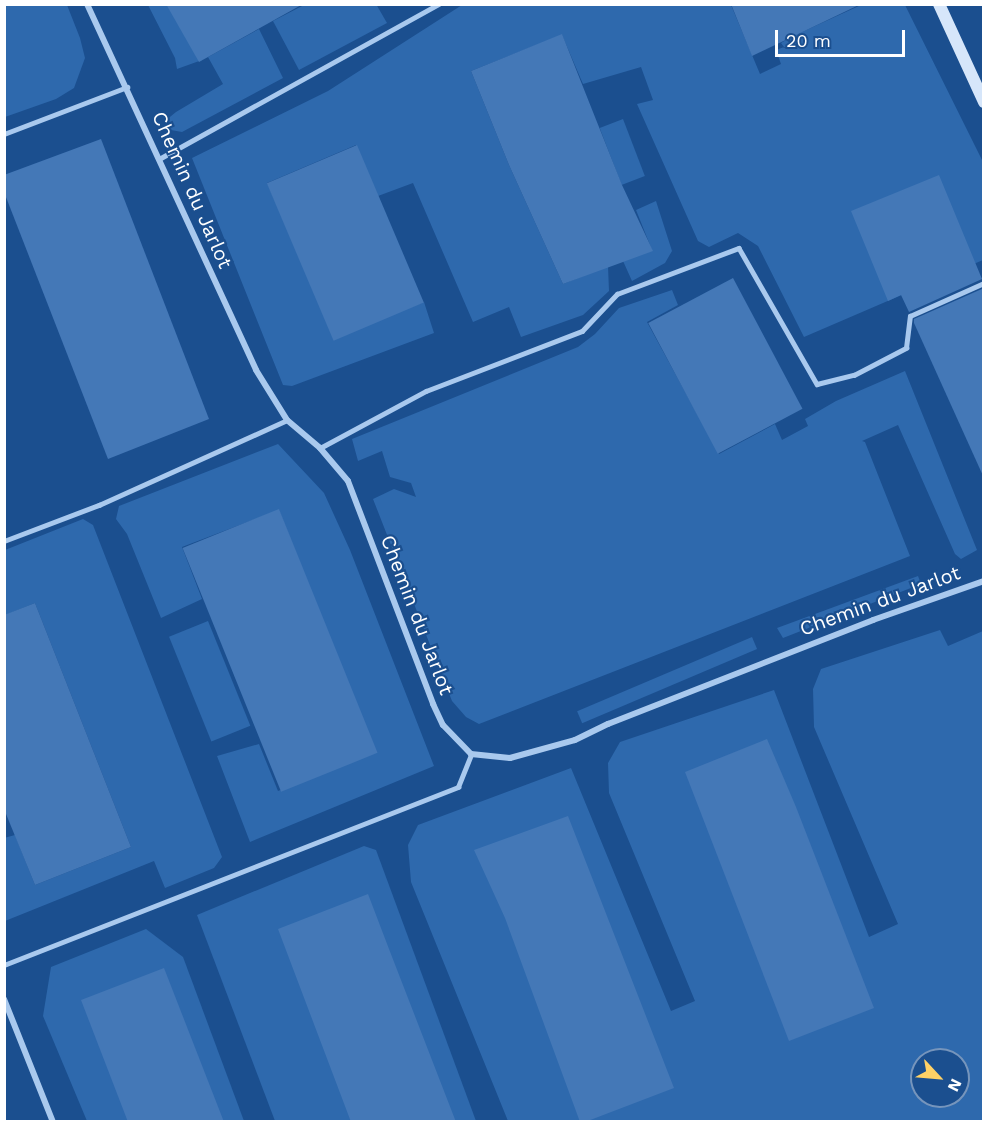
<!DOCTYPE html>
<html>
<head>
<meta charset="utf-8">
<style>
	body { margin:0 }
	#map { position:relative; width:988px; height:1126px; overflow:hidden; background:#1b4f8f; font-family:"Work Sans",sans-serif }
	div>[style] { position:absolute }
	.green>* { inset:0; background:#2e69ad; transform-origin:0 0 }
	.building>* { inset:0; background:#4478b7; transform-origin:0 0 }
	.lane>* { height:4.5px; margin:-2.25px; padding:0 2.25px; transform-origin:2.25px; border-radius:2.25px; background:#a9c9ee }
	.street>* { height:6px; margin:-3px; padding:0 3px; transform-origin:3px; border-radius:3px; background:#a9c9ee }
	.secondary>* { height:12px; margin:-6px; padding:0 6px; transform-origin:6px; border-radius:6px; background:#d6e6fa }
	span { translate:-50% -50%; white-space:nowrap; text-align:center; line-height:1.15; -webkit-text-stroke:4.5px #1b4f8f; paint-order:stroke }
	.street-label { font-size:20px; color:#fff }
	.frame { position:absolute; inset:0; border:6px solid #fff; pointer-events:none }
	.north { position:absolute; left:910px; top:1048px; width:60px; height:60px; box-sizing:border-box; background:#1b4f8f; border:2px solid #7695bc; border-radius:50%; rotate:116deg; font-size:16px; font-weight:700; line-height:24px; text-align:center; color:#fff }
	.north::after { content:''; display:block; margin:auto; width:21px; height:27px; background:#ffd166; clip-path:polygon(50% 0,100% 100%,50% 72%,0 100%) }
	.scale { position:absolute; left:775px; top:30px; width:130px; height:27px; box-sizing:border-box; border:3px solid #fff; border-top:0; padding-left:8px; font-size:18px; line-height:21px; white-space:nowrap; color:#fff; -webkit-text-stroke:4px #1b4f8f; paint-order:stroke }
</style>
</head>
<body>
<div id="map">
	<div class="green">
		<i style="clip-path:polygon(5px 4px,67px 5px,80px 38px,85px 58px,74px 88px,56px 99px,5px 117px)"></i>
		<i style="clip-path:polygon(376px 4px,387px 23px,299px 70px,273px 21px,304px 5px)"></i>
		<i style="clip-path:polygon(148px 5px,167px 5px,202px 60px,177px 69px,175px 58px)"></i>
		<i style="clip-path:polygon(462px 5px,731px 5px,760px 74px,781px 64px,776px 50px,784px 47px,781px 43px,791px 37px,861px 5px,905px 5px,983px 162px,983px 260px,804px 337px,758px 246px,738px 233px,709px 247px,698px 241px,637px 104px,653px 100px,641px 67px,583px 84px,562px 35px,471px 71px,509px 165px,563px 284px,608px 266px,609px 291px,583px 315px,521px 337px,509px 307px,473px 322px,413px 183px,378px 196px,356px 145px,267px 183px,335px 337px,424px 302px,434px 333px,292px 386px,283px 385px,192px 158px,328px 91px)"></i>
		<i style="clip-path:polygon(259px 29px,283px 78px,182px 132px,171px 130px,165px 121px,176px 112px,223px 84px,208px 57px)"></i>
		<i style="left:623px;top:119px;width:61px;height:25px;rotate:69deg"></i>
		<i style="clip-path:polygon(656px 201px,672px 251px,665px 263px,632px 281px,623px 261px,652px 250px,636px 210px)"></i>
		<i style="clip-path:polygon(672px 290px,678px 305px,647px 322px,719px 454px,775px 424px,782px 440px,808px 426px,805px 419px,836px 401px,905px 371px,977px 550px,961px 559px,955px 554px,898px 425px,862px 441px,865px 442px,910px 556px,479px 724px,466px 717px,452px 701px,373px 499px,394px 489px,416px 497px,411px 483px,390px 477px,382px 451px,358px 461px,352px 439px,578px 347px,595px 334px,619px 308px)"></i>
		<i style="clip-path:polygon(278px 444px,324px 493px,350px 550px,434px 766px,250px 842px,217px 756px,259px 744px,278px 791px,375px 753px,279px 510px,182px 547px,202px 599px,161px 618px,127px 534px,116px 519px,119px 506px)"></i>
		<i style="clip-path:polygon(83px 519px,93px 525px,222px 857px,214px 868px,165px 888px,154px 861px,5px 921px,4px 838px,15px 835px,35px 885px,131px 847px,35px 603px,5px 615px,5px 550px)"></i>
		<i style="clip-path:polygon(918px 576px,921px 584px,783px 638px,777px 628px)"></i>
		<i style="left:208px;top:621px;width:113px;height:42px;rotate:68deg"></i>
		<i style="clip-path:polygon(evenodd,940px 630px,948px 646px,983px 631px,983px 1121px,508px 1121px,411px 882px,408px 845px,418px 825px,571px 768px,671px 1011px,695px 1001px,609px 793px,608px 763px,620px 742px,774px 690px,869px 937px,898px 924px,814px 727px,813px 689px,821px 669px,940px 630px,922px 1060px,958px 1060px,958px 1096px,922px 1096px,922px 1060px)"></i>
		<i style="left:752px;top:637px;width:13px;height:190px;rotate:67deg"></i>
		<i style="clip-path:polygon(364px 846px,376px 850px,476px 1121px,275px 1121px,197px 915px)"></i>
		<i style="clip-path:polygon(146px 929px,183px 957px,244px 1121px,87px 1121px,43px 1016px,51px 967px)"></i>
	</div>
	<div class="building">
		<i style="clip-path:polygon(166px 4px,303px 4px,199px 62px)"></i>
		<i style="clip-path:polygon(731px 4px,861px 4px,752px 56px)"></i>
		<i style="clip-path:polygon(562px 34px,622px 185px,653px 251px,563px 284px,509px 165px,471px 71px)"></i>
		<i style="clip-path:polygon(101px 139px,209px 419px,108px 459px,4px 192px,4px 175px)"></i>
		<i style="left:357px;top:145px;width:171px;height:98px;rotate:67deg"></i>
		<i style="clip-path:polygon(939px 175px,982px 279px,909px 312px,901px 295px,888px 301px,851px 211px)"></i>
		<i style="left:733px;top:278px;width:148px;height:96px;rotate:62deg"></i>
		<i style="clip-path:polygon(984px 288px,984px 478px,914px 323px,914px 319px)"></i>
		<i style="left:279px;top:509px;width:263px;height:104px;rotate:68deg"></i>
		<i style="clip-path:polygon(35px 603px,131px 847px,35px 885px,4px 809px,4px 615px)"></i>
		<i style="clip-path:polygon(767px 739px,796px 807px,874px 1008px,789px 1041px,685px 772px)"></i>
		<i style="clip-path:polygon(568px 816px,674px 1088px,585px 1122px,580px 1122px,505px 918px,474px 850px)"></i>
		<i style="clip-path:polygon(368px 894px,389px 949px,456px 1122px,351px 1122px,278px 929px)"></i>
		<i style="clip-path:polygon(164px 968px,224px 1122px,128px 1122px,81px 1000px)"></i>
	</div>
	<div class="lane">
		<i style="left:4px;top:134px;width:132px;rotate:-20.9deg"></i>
		<i style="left:159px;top:159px;width:320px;rotate:-29deg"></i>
		<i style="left:320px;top:448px;width:120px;rotate:-28.3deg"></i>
		<i style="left:426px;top:391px;width:167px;rotate:-21deg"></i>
		<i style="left:582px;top:331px;width:51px;rotate:-46.6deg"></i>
		<i style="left:617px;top:294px;width:130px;rotate:-20.7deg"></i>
		<i style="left:739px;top:248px;width:157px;rotate:60.2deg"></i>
		<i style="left:817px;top:384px;width:38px;rotate:-14deg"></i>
		<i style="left:854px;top:375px;width:59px;rotate:-27.4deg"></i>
		<i style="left:906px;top:348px;width:32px;rotate:-83deg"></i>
		<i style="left:910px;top:316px;width:81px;rotate:-24deg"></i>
		<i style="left:4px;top:541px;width:102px;rotate:-20.8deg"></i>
		<i style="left:99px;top:505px;width:206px;rotate:-24.3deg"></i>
		<i style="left:4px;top:965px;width:488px;rotate:-21.4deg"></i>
		<i style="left:458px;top:787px;width:35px;rotate:-68deg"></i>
	</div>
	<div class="street">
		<i style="left:87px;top:4px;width:403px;rotate:65.2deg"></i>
		<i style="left:256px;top:370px;width:59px;rotate:58.2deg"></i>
		<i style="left:287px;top:420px;width:43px;rotate:40.3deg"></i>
		<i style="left:320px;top:448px;width:43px;rotate:49.7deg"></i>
		<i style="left:348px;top:481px;width:239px;rotate:69.1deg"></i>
		<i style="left:433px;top:704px;width:23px;rotate:65deg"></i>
		<i style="left:443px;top:725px;width:40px;rotate:46deg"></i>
		<i style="left:471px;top:754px;width:39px;rotate:6deg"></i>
		<i style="left:510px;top:758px;width:67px;rotate:-15.5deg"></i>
		<i style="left:575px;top:740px;width:37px;rotate:-26deg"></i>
		<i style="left:608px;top:724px;width:285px;rotate:-21.4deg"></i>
		<i style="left:873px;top:620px;width:118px;rotate:-19.4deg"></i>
		<i style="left:4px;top:999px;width:132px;rotate:68.3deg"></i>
	</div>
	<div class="secondary">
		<i style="left:939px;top:4px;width:108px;rotate:65.3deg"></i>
	</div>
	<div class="street-label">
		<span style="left:192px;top:190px;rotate:66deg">Chemin du Jarlot</span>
		<span style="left:880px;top:601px;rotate:-20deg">Chemin du Jarlot</span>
		<span style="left:417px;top:615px;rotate:69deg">Chemin du Jarlot</span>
	</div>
	<div class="frame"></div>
	<div class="north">N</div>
	<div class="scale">20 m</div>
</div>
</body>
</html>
